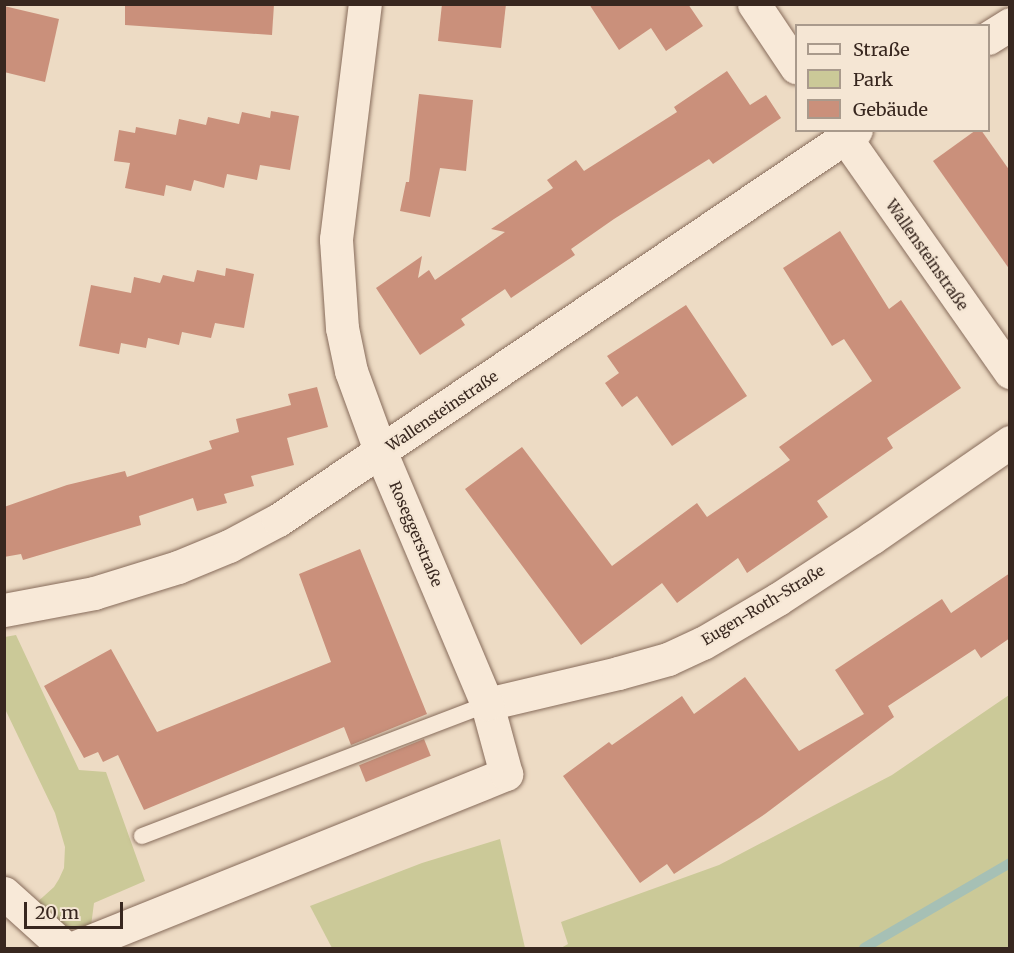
<!DOCTYPE html>
<html>
<head>
<meta charset="utf-8">
<style>
	body { margin:0 }
	#map { position:relative; width:1014px; height:953px; overflow:hidden; background:#eddbc4; font-family:Merriweather,serif }
	div>[style] { position:absolute }
	.green>* { inset:0; background:#cbc998 }
	.stream>* { height:10px; margin:-5px; padding:0 5px; transform-origin:5px; border-radius:5px; background:#a6c0b5 }
	.building>* { inset:0; background:#ca907b; transform-origin:0 0 }
	.roads { filter:drop-shadow(0 0 2px #876c5b) drop-shadow(0 0 2px #876c5b) }
	.lane>* { height:16px; margin:-8px; padding:0 8px; transform-origin:8px; border-radius:8px; background:#f8e9d8 }
	.street>* { height:33px; margin:-16.5px; padding:0 16.5px; transform-origin:16.5px; border-radius:16.5px; background:#f8e9d8 }
	span { translate:-50% -50%; white-space:nowrap; text-align:center; line-height:1.15; -webkit-text-stroke:4.5px #f5e6d4; paint-order:stroke }
	.street-label { font-size:15px; color:#38271f }
	.frame { position:absolute; inset:0; border:6px solid #38271f; pointer-events:none }
	.legend { position:absolute; left:795px; top:24px; width:195px; height:108px; box-sizing:border-box; background:#f5e6d4; border:2px solid #a99a8c; margin:0; padding:8px 10px; list-style:none; font-size:18px; color:#38271f }
	.legend li { display:flex; align-items:center; gap:12px; height:30px }
	.legend b { width:30px; border:2px solid #a99a8c }
	.scale { position:absolute; left:24px; top:902px; width:99px; height:27px; box-sizing:border-box; border:3px solid #38271f; border-top:0; padding-left:8px; font-size:18px; line-height:21px; white-space:nowrap; color:#38271f; -webkit-text-stroke:4px #f5e6d4; paint-order:stroke }
</style>
</head>
<body>
<div id="map">
	<div class="green">
		<i style="clip-path:polygon(16px 635px,79px 770px,106px 772px,145px 881px,94px 903px,91px 926px,61px 926px,34px 905px,54px 887px,59px 879px,64px 868px,65px 847px,55px 813px,5px 709px,5px 637px)"></i>
		<i style="clip-path:polygon(1009px 695px,1009px 948px,561px 948px,568px 944px,561px 922px,719px 865px,892px 775px)"></i>
		<i style="clip-path:polygon(500px 839px,525px 948px,332px 948px,310px 906px,422px 863px)"></i>
	</div>
	<div class="stream">
		<i style="left:864px;top:948px;width:169px;rotate:-30.2deg"></i>
	</div>
	<div class="building">
		<i style="clip-path:polygon(125px 4px,274px 4px,272px 35px,125px 25px)"></i>
		<i style="clip-path:polygon(442px 4px,506px 4px,501px 48px,438px 41px)"></i>
		<i style="clip-path:polygon(589px 4px,688px 4px,703px 26px,666px 51px,651px 28px,619px 50px)"></i>
		<i style="clip-path:polygon(4px 6px,59px 19px,45px 82px,4px 72px)"></i>
		<i style="clip-path:polygon(727px 71px,750px 105px,766px 95px,781px 118px,713px 164px,709px 159px,614px 219px,571px 249px,575px 255px,511px 298px,505px 289px,461px 319px,465px 325px,420px 355px,376px 288px,422px 256px,418px 278px,429px 270px,435px 280px,505px 232px,491px 229px,553px 188px,547px 180px,576px 160px,584px 171px,677px 112px,674px 107px)"></i>
		<i style="clip-path:polygon(419px 94px,473px 100px,466px 171px,440px 168px,430px 217px,400px 211px,406px 182px,409px 182px)"></i>
		<i style="clip-path:polygon(271px 111px,299px 116px,290px 170px,260px 165px,257px 180px,227px 174px,224px 188px,194px 180px,191px 191px,166px 185px,164px 196px,125px 188px,130px 163px,114px 161px,119px 130px,135px 133px,136px 127px,176px 135px,179px 119px,206px 125px,208px 117px,239px 124px,242px 112px,270px 118px)"></i>
		<i style="clip-path:polygon(976px 130px,981px 130px,1010px 171px,1010px 270px,933px 161px)"></i>
		<i style="clip-path:polygon(840px 231px,889px 309px,901px 300px,961px 388px,887px 438px,893px 448px,817px 501px,828px 517px,747px 573px,738px 558px,677px 603px,662px 583px,581px 645px,465px 489px,522px 447px,612px 566px,697px 503px,707px 517px,790px 460px,779px 447px,872px 381px,844px 339px,832px 346px,783px 268px)"></i>
		<i style="clip-path:polygon(226px 268px,254px 274px,244px 328px,215px 323px,211px 338px,182px 332px,179px 345px,148px 338px,146px 348px,121px 343px,119px 354px,79px 346px,91px 285px,131px 293px,134px 277px,160px 283px,163px 275px,194px 282px,197px 270px,225px 276px)"></i>
		<i style="clip-path:polygon(686px 305px,747px 396px,672px 446px,637px 396px,622px 407px,605px 383px,619px 373px,607px 356px)"></i>
		<i style="clip-path:polygon(317px 387px,328px 427px,287px 438px,294px 465px,251px 476px,254px 486px,224px 494px,227px 503px,197px 511px,193px 498px,139px 516px,141px 525px,23px 560px,21px 554px,4px 557px,4px 507px,67px 485px,125px 471px,127px 477px,212px 449px,209px 441px,239px 432px,236px 419px,291px 405px,288px 394px)"></i>
		<i style="clip-path:polygon(360px 549px,427px 714px,351px 745px,344px 727px,144px 810px,118px 755px,103px 762px,98px 752px,84px 758px,44px 686px,111px 649px,157px 732px,331px 662px,299px 574px)"></i>
		<i style="clip-path:polygon(1010px 573px,1010px 638px,981px 658px,975px 649px,888px 706px,894px 717px,765px 814px,674px 874px,667px 864px,640px 883px,563px 776px,609px 742px,612px 745px,682px 696px,694px 714px,745px 677px,799px 751px,864px 714px,835px 670px,942px 599px,951px 613px)"></i>
		<i style="left:424px;top:739px;width:18px;height:70px;rotate:68deg"></i>
	</div>
	<div class="roads">
		<div class="lane">
			<i style="left:142px;top:836px;width:369px;rotate:-20.9deg"></i>
		</div>
		<div class="street">
			<i style="left:754px;top:4px;width:76px;rotate:56.3deg"></i>
			<i style="left:988px;top:38px;width:26px;rotate:-32deg"></i>
			<i style="left:840px;top:130px;width:296px;rotate:54.9deg"></i>
			<i style="left:4px;top:610px;width:92px;rotate:-10.7deg"></i>
			<i style="left:94px;top:593px;width:88px;rotate:-17.2deg"></i>
			<i style="left:178px;top:567px;width:55px;rotate:-22.4deg"></i>
			<i style="left:229px;top:546px;width:55px;rotate:-28deg"></i>
			<i style="left:278px;top:520px;width:697px;rotate:-34.01deg"></i>
			<i style="left:487px;top:704px;width:135px;rotate:-13.3deg"></i>
			<i style="left:618px;top:673px;width:52px;rotate:-15.6deg"></i>
			<i style="left:668px;top:659px;width:38px;rotate:-25deg"></i>
			<i style="left:703px;top:643px;width:87px;rotate:-30.4deg"></i>
			<i style="left:778px;top:599px;width:113px;rotate:-33.1deg"></i>
			<i style="left:873px;top:537px;width:167px;rotate:-34.7deg"></i>
			<i style="left:4px;top:893px;width:82px;rotate:42deg"></i>
			<i style="left:73px;top:948px;width:467px;rotate:-21.9deg"></i>
			<i style="left:506px;top:774px;width:73px;rotate:-105.2deg"></i>
			<i style="left:487px;top:704px;width:272px;rotate:-112.9deg"></i>
			<i style="left:381px;top:453px;width:87px;rotate:-110.1deg"></i>
			<i style="left:351px;top:371px;width:44px;rotate:-101.8deg"></i>
			<i style="left:342px;top:328px;width:89px;rotate:-93.9deg"></i>
			<i style="left:336px;top:239px;width:237px;rotate:-83deg"></i>
		</div>
	</div>
	<div class="street-label">
		<span style="left:927px;top:255px;rotate:55deg">Wallensteinstraße</span>
		<span style="left:442px;top:411px;rotate:-34deg">Wallensteinstraße</span>
		<span style="left:416px;top:534px;rotate:67deg">Roseggerstraße</span>
		<span style="left:763px;top:605px;rotate:-31deg">Eugen-Roth-Straße</span>
	</div>
	<div class="frame"></div>
	<ul class="legend">
	<li><b style="height:8px;background:#f8e9d8"></b>Straße</li>
	<li><b style="height:16px;background:#cbc998"></b>Park</li>
	<li><b style="height:16px;background:#ca907b"></b>Gebäude</li>
	</ul>
	<div class="scale">20 m</div>
</div>
</body>
</html>
